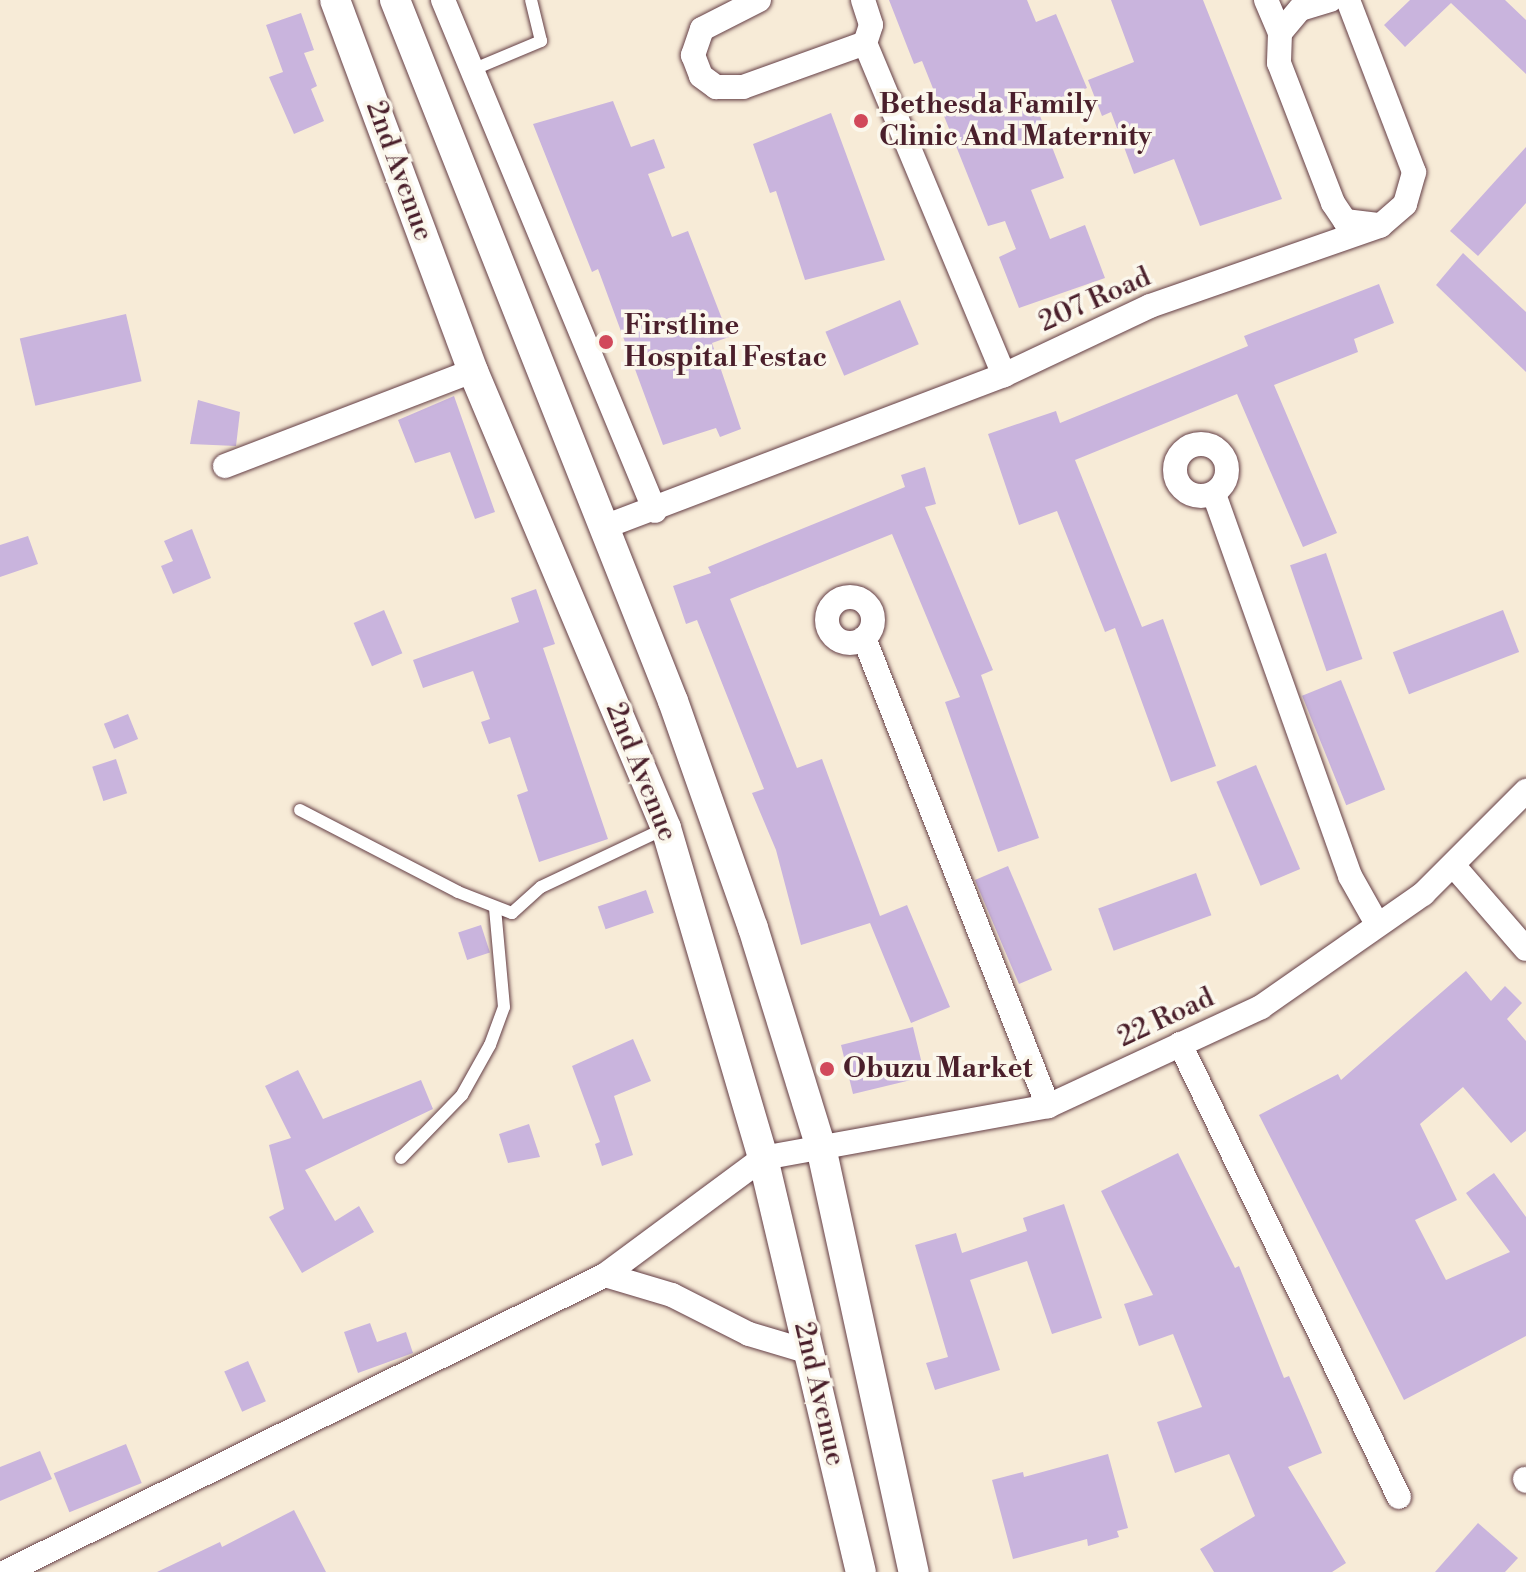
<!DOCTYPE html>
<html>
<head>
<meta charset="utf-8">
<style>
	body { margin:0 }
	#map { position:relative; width:1526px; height:1572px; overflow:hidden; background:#f7ebd7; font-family:"Libre Bodoni",serif }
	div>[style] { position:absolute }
	.building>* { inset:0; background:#c9b4dd; transform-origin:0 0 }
	.roads { filter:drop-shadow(0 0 2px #643e45) drop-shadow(0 0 2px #643e45) }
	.service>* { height:12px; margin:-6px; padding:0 6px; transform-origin:6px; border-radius:6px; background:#fff }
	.minor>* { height:24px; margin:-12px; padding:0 12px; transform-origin:12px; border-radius:12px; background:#fff }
	.minor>.ring { margin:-12px; padding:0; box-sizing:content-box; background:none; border:24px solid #fff; border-radius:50% }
	.tertiary>* { height:30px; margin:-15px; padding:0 15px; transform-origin:15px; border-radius:15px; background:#fff }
	.dots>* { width:22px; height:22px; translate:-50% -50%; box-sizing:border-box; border:4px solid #fbf7ec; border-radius:50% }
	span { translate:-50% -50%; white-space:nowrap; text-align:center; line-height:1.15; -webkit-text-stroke:7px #fbf7ec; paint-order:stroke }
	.poi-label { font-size:28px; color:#4a1f2b; font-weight:700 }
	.left { translate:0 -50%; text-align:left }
	.street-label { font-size:28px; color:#4a1f2b }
</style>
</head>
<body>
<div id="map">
	<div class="building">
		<i style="clip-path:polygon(889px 0,1027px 0,1036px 22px,1056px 14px,1087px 88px,1037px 108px,1064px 178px,1031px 190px,1050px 239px,1085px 225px,1105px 278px,1019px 308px,999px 257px,1016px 249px,1005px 221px,988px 226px,922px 61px,914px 64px)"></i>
		<i style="clip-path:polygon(1111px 0,1203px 0,1282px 199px,1200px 226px,1174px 159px,1134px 174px,1111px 112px,1102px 116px,1088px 80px,1134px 62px)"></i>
		<i style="clip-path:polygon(1410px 0,1505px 0,1526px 20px,1526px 74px,1451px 3px,1405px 47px,1384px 25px)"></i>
		<i style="clip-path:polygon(301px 13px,314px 50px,304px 53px,317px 86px,311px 89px,324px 121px,294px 134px,269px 77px,283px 72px,266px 25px)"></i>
		<i style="clip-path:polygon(613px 101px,631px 147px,654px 139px,665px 168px,648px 174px,672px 237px,688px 231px,729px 337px,712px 343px,741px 429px,720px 437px,716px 428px,663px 445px,598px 269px,592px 272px,533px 124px)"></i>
		<i style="clip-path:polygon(831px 113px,885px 260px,805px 280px,776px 191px,770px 193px,753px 144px)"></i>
		<i style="clip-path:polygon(1526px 147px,1526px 203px,1478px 256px,1450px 231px)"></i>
		<i style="clip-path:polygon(1463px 253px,1526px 312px,1526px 372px,1436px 285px)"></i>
		<i style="clip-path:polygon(1379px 284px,1394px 323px,1354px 339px,1358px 352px,1274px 385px,1337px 533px,1303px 547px,1237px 394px,1075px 460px,1142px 627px,1163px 619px,1216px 766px,1171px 782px,1115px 628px,1105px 632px,1057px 511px,1019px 525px,988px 434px,1056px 411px,1060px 423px,1248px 346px,1244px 336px)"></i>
		<i style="left:900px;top:300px;width:48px;height:81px;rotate:67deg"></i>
		<i style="left:126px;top:314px;width:69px;height:109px;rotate:77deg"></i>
		<i style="clip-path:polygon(454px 396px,495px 512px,475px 519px,450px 452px,415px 463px,398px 420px)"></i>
		<i style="clip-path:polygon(198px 400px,240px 412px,236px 446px,190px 444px)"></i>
		<i style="clip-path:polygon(925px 467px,936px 504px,925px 507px,993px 670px,981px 675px,1039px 838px,998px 852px,945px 702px,960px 697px,892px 534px,730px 599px,797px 768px,822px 759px,880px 916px,907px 905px,950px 1007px,911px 1023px,870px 923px,801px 945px,776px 850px,752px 793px,764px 789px,697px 620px,686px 624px,673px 586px,711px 573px,708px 567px,905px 487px,901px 475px)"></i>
		<i style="clip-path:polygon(192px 529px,211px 578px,173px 594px,161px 566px,173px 561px,164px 541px)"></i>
		<i style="clip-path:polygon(28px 536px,38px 564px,0 577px,0 545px)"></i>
		<i style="left:1326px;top:553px;width:112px;height:38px;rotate:71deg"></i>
		<i style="clip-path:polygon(536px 589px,555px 644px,543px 648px,608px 839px,539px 862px,517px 795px,528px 791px,510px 737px,489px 744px,481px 722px,490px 719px,473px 671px,423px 688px,413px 660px,519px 622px,511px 598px)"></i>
		<i style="left:384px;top:610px;width:47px;height:33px;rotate:67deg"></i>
		<i style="left:1503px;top:610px;width:45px;height:118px;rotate:69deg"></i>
		<i style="left:1341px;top:680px;width:118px;height:42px;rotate:68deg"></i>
		<i style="left:128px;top:714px;width:27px;height:26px;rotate:68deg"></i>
		<i style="left:116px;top:759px;width:36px;height:25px;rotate:72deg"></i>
		<i style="left:1256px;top:765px;width:113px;height:43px;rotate:67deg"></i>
		<i style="left:1008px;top:866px;width:113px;height:36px;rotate:67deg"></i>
		<i style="left:1196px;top:873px;width:45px;height:104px;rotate:70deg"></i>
		<i style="left:646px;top:890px;width:24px;height:51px;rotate:71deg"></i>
		<i style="left:481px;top:925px;width:29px;height:24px;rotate:72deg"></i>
		<i style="clip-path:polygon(1466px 971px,1491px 1001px,1505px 986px,1522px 1003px,1507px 1019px,1526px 1041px,1526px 1131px,1511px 1143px,1463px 1087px,1420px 1124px,1457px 1200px,1415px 1220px,1446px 1280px,1510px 1252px,1466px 1193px,1494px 1173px,1526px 1217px,1526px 1336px,1404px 1400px,1259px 1115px,1338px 1074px,1341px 1080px)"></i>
		<i style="clip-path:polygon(913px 1027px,923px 1068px,909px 1071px,911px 1080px,853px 1094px,841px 1045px)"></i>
		<i style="clip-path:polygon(633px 1039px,651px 1081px,614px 1096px,633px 1155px,602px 1166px,595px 1144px,600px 1142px,572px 1066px)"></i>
		<i style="clip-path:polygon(298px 1070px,323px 1119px,421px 1080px,433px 1109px,305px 1170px,335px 1221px,359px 1206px,374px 1232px,302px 1273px,269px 1217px,284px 1209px,269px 1145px,291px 1138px,265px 1086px)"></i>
		<i style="clip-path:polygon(529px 1124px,540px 1157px,508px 1163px,499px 1134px)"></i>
		<i style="clip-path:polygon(1178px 1153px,1235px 1268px,1239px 1266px,1284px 1378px,1289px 1376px,1322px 1453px,1288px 1467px,1346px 1563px,1332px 1572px,1214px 1572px,1200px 1549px,1255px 1516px,1229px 1454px,1175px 1473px,1157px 1422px,1202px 1407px,1173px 1334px,1139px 1346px,1124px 1304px,1153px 1295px,1101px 1191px)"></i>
		<i style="clip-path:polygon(1064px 1204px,1102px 1318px,1052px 1334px,1027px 1261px,970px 1280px,1000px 1370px,935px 1390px,926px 1363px,948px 1357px,915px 1245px,956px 1233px,962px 1253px,1027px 1231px,1023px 1218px)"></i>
		<i style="clip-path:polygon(370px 1323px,377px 1342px,406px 1332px,413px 1353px,358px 1373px,344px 1332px)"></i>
		<i style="left:248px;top:1361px;width:44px;height:26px;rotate:66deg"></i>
		<i style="left:126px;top:1444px;width:42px;height:78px;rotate:68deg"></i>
		<i style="clip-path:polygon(40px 1451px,52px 1479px,0 1501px,0 1467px)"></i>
		<i style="clip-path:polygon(1108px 1454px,1128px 1528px,1117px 1531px,1119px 1537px,1088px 1546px,1087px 1539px,1013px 1559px,992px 1480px,1023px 1472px,1024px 1477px)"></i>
		<i style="clip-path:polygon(294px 1510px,326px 1572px,157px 1572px,220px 1542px,222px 1547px)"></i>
		<i style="clip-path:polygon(1478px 1523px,1518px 1558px,1505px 1572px,1435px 1572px)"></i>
	</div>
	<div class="roads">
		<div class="service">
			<i style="left:472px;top:70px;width:75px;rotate:-22.8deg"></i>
			<i style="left:541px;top:41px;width:42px;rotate:-103.7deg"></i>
			<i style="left:300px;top:810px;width:178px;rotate:27.4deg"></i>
			<i style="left:458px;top:892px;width:58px;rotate:21.3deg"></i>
			<i style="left:512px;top:913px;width:39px;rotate:-42deg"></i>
			<i style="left:541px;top:887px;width:138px;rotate:-25.3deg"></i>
			<i style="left:401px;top:1158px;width:88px;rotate:-45.9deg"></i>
			<i style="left:462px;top:1095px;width:57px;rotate:-60.8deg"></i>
			<i style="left:490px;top:1045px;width:40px;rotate:-69.8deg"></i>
			<i style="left:504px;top:1007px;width:98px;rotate:-95.2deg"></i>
		</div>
		<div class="minor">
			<i style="left:443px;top:0;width:553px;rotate:67.47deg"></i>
			<i style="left:759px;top:0;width:64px;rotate:153deg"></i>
			<i style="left:702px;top:29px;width:28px;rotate:109deg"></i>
			<i style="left:693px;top:55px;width:22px;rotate:69deg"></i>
			<i style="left:701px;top:76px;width:19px;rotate:36deg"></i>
			<i style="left:716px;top:87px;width:27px"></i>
			<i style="left:743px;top:87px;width:130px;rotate:-19.8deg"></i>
			<i style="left:863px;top:0;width:26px;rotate:72deg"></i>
			<i style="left:871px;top:25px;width:19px;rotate:108deg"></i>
			<i style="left:865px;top:43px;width:360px;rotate:67.3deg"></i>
			<i style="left:1266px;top:0;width:36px;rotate:67deg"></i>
			<i style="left:1330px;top:0;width:31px;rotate:163deg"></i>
			<i style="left:1300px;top:9px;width:31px;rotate:130deg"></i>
			<i style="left:1280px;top:33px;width:30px;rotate:92deg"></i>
			<i style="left:1279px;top:63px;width:150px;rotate:68.9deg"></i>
			<i style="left:1333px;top:203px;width:22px;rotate:56deg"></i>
			<i style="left:1345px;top:221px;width:33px;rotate:7deg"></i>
			<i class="ring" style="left:1175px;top:444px;width:28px;height:28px"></i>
			<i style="left:225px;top:466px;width:266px;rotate:-21deg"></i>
			<i style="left:1214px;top:494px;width:405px;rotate:70.4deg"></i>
			<i style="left:1350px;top:876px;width:55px;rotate:60.6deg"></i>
			<i style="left:604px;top:527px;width:428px;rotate:-20.8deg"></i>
			<i style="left:1004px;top:375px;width:161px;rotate:-25.3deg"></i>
			<i style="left:1150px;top:306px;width:244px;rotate:-19.2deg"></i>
			<i style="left:1380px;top:226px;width:33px;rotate:-41deg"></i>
			<i style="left:1405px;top:204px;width:33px;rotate:-74deg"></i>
			<i style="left:1414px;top:172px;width:184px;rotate:-111deg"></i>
			<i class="ring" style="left:827px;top:597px;width:22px;height:22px"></i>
			<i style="left:864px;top:638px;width:503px;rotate:68.54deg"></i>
			<i style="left:1453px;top:865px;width:111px;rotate:49deg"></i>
			<i style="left:1180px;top:1044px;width:503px;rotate:64.2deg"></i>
			<i style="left:605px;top:1275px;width:70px;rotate:16.6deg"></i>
			<i style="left:672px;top:1295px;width:86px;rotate:26.9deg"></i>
			<i style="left:749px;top:1334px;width:63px;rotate:16.7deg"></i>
			<i style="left:1525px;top:1479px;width:2px;rotate:63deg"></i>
			<i style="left:6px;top:1572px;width:669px;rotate:-26.37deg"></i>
			<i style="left:605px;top:1275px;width:197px;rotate:-36.5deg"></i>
			<i style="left:763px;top:1158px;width:290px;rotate:-10.3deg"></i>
			<i style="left:1048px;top:1106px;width:235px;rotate:-24.9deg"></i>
			<i style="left:1261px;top:1007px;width:198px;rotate:-34.9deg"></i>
			<i style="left:1423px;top:894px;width:146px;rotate:-45deg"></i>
		</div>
		<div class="tertiary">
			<i style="left:335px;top:0;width:396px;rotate:69.6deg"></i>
			<i style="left:473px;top:371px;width:496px;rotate:67.1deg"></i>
			<i style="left:666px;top:828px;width:344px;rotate:73.6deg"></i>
			<i style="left:763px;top:1158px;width:425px;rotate:76.7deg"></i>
			<i style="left:395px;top:0;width:754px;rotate:68.37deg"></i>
			<i style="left:673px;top:701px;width:241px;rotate:70.6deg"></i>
			<i style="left:753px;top:928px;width:229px;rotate:72.8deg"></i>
			<i style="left:821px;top:1147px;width:435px;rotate:77.7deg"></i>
		</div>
	</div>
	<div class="dots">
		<i style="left:861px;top:121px;background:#d1495b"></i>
		<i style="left:606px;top:342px;background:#d1495b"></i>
		<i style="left:827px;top:1069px;background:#d1495b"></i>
	</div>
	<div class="poi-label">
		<span class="left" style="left:879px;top:121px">Bethesda Family<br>Clinic And Maternity</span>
		<span class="left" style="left:624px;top:342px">Firstline<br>Hospital Festac</span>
		<span class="left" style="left:843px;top:1069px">Obuzu Market</span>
	</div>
	<div class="street-label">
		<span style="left:399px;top:171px;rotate:70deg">2nd Avenue</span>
		<span style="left:1095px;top:300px;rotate:-24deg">207 Road</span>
		<span style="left:641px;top:772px;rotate:68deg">2nd Avenue</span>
		<span style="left:1166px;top:1018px;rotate:-25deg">22 Road</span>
		<span style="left:819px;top:1394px;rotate:77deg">2nd Avenue</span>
	</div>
</div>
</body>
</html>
